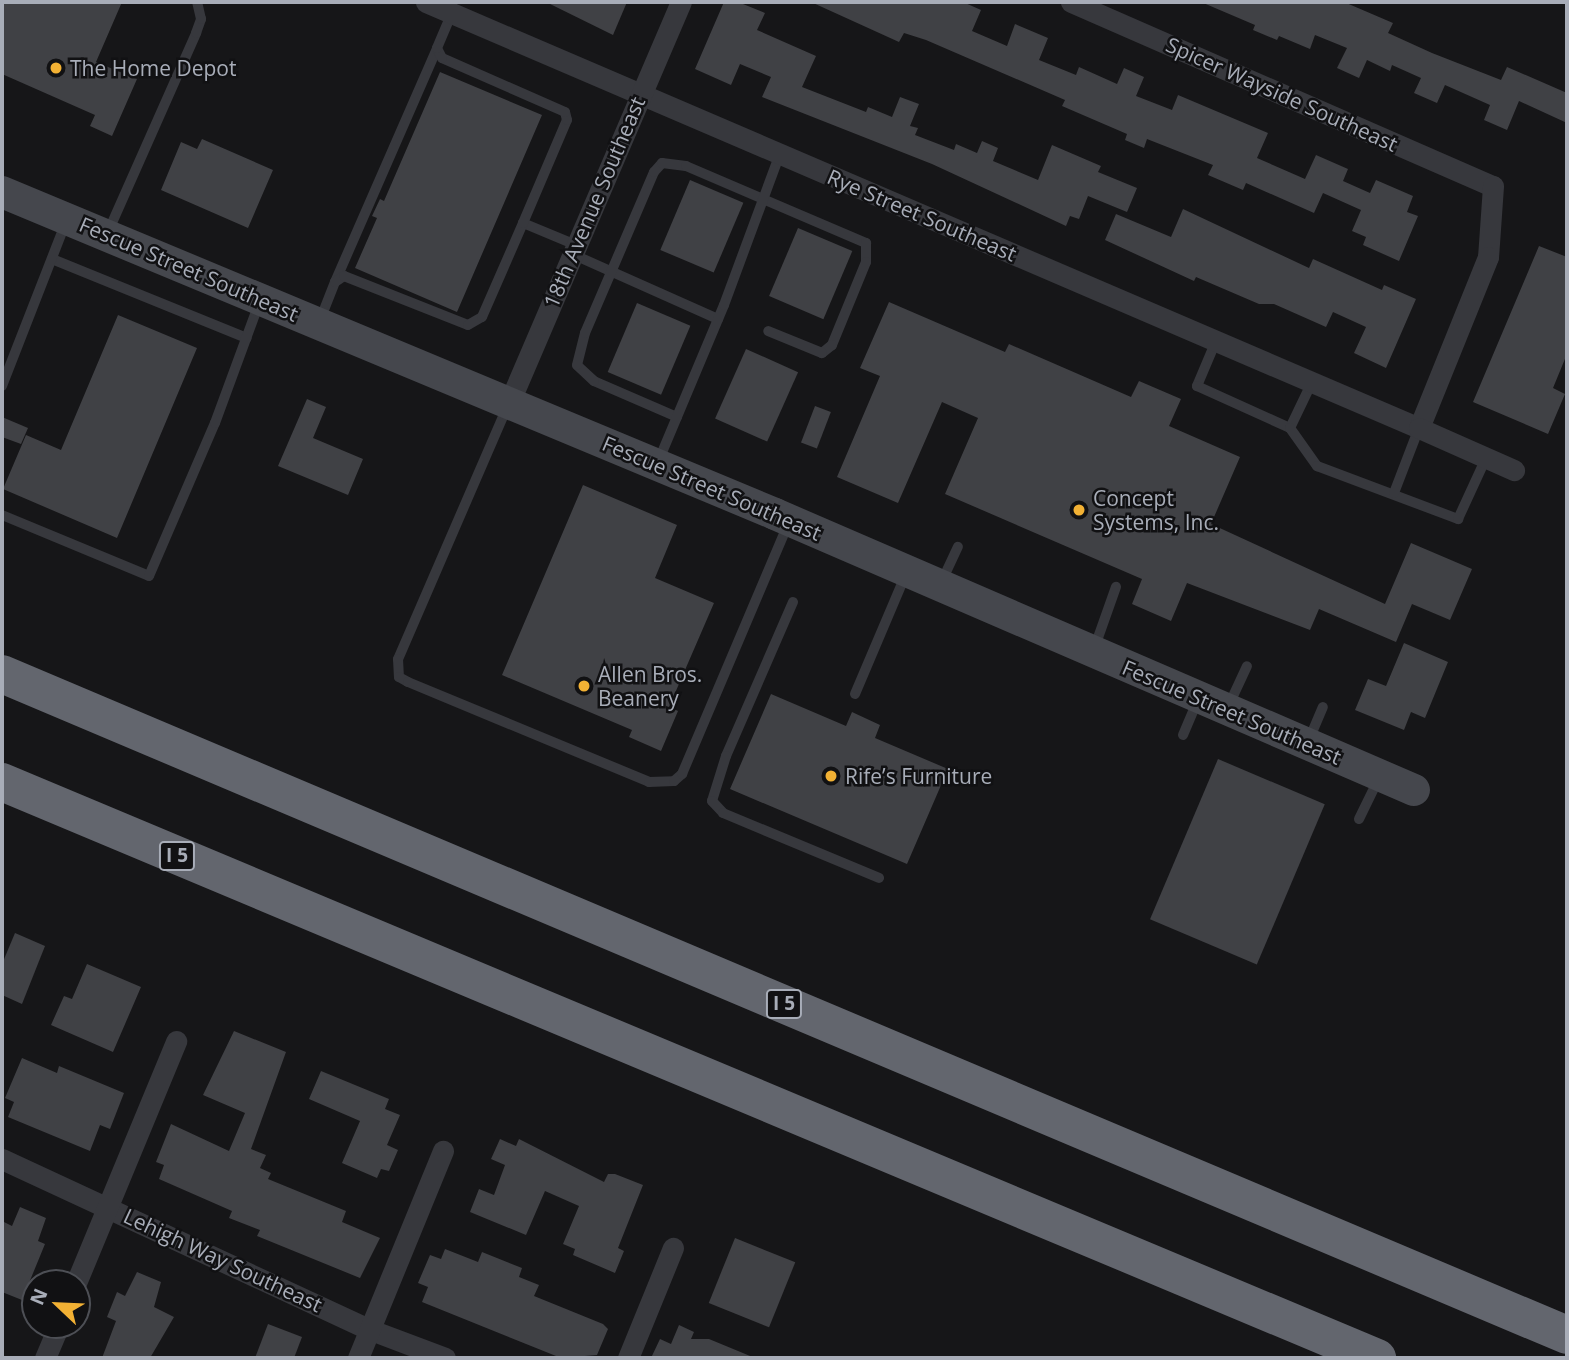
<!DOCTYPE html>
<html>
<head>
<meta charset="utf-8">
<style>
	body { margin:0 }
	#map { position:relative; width:1569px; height:1360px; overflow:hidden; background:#161618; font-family:"Open Sans",sans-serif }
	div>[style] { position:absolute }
	.building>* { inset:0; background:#404145; transform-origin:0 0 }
	.lane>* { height:10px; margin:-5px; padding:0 5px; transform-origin:5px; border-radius:5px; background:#37383d }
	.street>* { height:21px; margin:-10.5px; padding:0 10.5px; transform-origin:10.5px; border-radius:10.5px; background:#37383d }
	.secondary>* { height:32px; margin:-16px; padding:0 16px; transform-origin:16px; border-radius:16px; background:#45474d }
	.highway>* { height:38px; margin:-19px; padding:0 19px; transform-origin:19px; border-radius:19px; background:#63666e }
	.dots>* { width:19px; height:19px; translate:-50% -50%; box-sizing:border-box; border:4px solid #111113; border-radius:50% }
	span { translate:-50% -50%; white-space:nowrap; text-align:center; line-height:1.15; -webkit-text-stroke:5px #111113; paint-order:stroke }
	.shield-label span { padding:2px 5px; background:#111113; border:2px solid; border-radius:5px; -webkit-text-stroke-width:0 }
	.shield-label { font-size:19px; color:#a8adb8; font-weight:700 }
	.poi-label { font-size:21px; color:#a8adb8 }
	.left { translate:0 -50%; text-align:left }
	.street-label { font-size:21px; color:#a8adb8 }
	.frame { position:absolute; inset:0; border:4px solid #a8adb8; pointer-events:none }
	.north { position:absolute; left:21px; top:1269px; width:70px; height:70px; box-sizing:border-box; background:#111113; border:2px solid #4d4f55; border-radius:50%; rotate:293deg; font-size:19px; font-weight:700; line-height:28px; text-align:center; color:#a8adb8 }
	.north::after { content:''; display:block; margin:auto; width:24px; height:32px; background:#f2b134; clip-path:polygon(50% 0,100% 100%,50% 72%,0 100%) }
</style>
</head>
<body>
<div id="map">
	<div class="building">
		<i style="clip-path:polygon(2px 2px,122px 2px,96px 62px,137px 79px,112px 136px,90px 126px,95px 115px,2px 74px)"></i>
		<i style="clip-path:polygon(546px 2px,627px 2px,613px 35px)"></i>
		<i style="clip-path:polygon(724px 2px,738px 2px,765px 13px,757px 30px,816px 56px,802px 87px,866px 112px,868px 107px,892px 117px,900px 97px,919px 104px,910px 126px,918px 128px,915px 135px,954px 150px,956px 144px,977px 153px,982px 141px,998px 148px,993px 161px,1038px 180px,1052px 145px,1101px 166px,1098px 172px,1137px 188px,1127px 212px,1088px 196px,1079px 219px,1070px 216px,1066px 226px,932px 164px,762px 97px,771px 77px,740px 64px,731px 85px,695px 69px)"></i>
		<i style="clip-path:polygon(811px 2px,963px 2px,981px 10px,972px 31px,1007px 46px,1015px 24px,1048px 38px,1039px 60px,1076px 75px,1079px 67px,1117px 84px,1124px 68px,1144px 77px,1136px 96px,1172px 110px,1178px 95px,1268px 133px,1257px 158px,1305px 179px,1316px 155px,1348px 169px,1343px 181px,1370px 193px,1376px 180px,1413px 196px,1407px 212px,1418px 216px,1399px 261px,1363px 245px,1366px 237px,1352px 231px,1361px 210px,1323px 193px,1314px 213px,1246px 183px,1243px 190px,1208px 175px,1213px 165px,1147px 139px,1144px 148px,1125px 140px,1127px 134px,1062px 106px,1065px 100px,926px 40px,904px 33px,899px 42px)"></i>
		<i style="clip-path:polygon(1201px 2px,1344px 2px,1393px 23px,1388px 33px,1432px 53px,1501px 80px,1507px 67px,1567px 93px,1567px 123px,1519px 101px,1507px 130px,1484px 120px,1490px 105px,1445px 85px,1437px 103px,1414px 93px,1421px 78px,1392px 65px,1390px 71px,1367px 60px,1359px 78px,1337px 68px,1347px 48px,1315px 35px,1310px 49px,1279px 36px,1277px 40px,1253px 30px,1255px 25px)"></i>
		<i style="clip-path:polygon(440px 72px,542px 115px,457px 312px,355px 268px,377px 218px,372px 216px,380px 199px,384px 201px)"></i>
		<i style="clip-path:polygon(202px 139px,273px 170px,248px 228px,161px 190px,181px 142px,197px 149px)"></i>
		<i style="left:690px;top:180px;width:58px;height:76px;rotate:23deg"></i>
		<i style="clip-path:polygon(1183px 209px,1309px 268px,1313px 259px,1382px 290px,1384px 285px,1416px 299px,1386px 368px,1354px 353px,1366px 327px,1333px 312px,1326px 327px,1274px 304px,1259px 304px,1196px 277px,1194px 281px,1105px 240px,1116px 214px,1171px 237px)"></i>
		<i style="left:798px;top:228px;width:59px;height:74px;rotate:23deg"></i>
		<i style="clip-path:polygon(1539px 246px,1567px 257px,1567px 354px,1553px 388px,1565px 394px,1548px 434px,1473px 402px)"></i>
		<i style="clip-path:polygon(889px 302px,1005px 352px,1009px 344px,1131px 397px,1139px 381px,1181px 399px,1169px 426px,1240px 457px,1211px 524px,1385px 604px,1411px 543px,1472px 569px,1450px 620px,1412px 604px,1396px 642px,1319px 609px,1310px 630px,1187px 583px,1171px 621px,1132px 604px,1142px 579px,945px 494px,978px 418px,942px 402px,898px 503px,837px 477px,880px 376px,860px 368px)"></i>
		<i style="left:637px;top:303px;width:58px;height:75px;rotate:23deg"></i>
		<i style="clip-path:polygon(118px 315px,197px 348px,117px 538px,3px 489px,26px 435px,61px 450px)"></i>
		<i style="left:746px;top:349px;width:57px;height:76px;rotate:24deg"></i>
		<i style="clip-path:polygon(307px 399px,326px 407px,313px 438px,363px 459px,348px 495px,278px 466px)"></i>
		<i style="left:815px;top:406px;width:17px;height:39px;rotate:21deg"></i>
		<i style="clip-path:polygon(2px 417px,28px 428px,21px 444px,2px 437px)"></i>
		<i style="clip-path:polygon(583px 485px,677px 525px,655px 578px,714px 603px,669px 707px,678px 711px,661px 751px,629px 737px,632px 730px,502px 675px)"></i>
		<i style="clip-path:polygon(1404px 643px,1448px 662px,1425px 718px,1411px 712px,1404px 730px,1355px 710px,1368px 679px,1386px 686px)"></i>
		<i style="clip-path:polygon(771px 694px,846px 726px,852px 712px,880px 725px,875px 738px,948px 769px,907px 864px,730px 789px)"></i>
		<i style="left:1218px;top:759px;width:116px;height:174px;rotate:23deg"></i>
		<i style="clip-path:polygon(15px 933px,45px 946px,22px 1004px,2px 995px,2px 964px)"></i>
		<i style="clip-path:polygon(87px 964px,141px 987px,113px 1052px,51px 1025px,64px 996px,72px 999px)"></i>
		<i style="clip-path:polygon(234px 1031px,286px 1052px,251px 1149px,266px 1155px,260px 1168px,271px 1173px,268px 1179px,346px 1211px,342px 1222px,380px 1238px,360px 1278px,257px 1236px,260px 1230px,229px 1218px,232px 1211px,159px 1179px,164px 1165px,156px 1162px,171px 1124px,229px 1151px,245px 1113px,203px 1095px)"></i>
		<i style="clip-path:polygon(22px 1058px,57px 1073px,59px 1066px,124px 1093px,110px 1129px,100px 1125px,90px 1151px,8px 1117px,14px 1102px,5px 1098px)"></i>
		<i style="clip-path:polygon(321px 1071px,389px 1099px,385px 1109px,400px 1115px,387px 1145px,398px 1150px,389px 1171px,381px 1169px,377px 1178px,342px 1163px,360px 1121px,309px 1099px)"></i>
		<i style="clip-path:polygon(500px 1139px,516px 1146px,519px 1139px,604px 1182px,608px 1174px,615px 1174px,643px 1185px,618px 1248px,624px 1251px,615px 1273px,573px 1255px,575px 1249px,563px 1244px,579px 1206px,545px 1191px,526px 1235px,470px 1212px,479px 1189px,494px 1195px,505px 1165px,491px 1159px)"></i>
		<i style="clip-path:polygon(20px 1207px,46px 1218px,38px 1241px,45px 1244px,22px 1300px,2px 1292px,2px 1221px,12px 1226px)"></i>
		<i style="left:735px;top:1238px;width:65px;height:70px;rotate:22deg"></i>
		<i style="clip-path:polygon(445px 1249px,478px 1262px,482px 1252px,522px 1268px,519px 1277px,539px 1285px,534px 1296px,603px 1324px,608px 1329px,597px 1355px,561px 1358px,422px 1302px,428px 1287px,418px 1283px,430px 1255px,441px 1259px)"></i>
		<i style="clip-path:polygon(137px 1272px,161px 1282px,154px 1307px,174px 1317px,150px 1358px,102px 1358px,116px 1321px,107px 1317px,117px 1292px,125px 1296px)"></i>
		<i style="clip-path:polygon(268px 1324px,302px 1337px,294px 1358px,255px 1358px)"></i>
		<i style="clip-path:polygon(679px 1325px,694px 1332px,691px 1339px,709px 1339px,755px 1358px,651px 1358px,660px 1339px,671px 1344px)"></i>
	</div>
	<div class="lane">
		<i style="left:523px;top:223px;width:57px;rotate:22.5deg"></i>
		<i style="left:108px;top:232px;width:218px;rotate:-66.1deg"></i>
		<i style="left:196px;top:33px;width:15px;rotate:-70deg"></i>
		<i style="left:201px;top:19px;width:17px;rotate:-103deg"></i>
		<i style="left:572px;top:254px;width:160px;rotate:24deg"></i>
		<i style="left:52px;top:259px;width:210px;rotate:22.1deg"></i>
		<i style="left:335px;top:282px;width:255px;rotate:-66.4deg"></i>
		<i style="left:320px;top:320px;width:41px;rotate:-68.5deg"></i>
		<i style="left:335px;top:282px;width:11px;rotate:-34deg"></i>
		<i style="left:344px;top:276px;width:133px;rotate:21.6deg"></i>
		<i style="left:468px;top:325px;width:16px;rotate:-30deg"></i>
		<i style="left:482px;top:317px;width:103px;rotate:-66.4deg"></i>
		<i style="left:523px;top:223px;width:112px;rotate:-66.9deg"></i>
		<i style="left:567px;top:120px;width:8px;rotate:-104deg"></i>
		<i style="left:565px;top:112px;width:134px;rotate:-156.3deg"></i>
		<i style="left:442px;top:58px;width:11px;rotate:-117deg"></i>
		<i style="left:437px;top:48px;width:38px;rotate:-67deg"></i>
		<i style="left:1216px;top:341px;width:49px;rotate:112.9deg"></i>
		<i style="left:1197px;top:386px;width:102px;rotate:24.3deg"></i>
		<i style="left:1290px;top:428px;width:51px;rotate:-64.4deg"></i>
		<i style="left:2px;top:386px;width:176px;rotate:-68.7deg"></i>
		<i style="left:508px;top:405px;width:277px;rotate:113.4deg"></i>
		<i style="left:398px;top:659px;width:18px;rotate:87deg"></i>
		<i style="left:399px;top:677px;width:10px;rotate:29deg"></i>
		<i style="left:408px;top:682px;width:261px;rotate:22.5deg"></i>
		<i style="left:649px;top:782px;width:25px;rotate:-2deg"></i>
		<i style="left:674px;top:781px;width:11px;rotate:-41deg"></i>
		<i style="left:682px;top:774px;width:274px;rotate:-67deg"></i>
		<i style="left:677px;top:417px;width:90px;rotate:-156.6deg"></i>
		<i style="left:594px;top:381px;width:23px;rotate:-137deg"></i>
		<i style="left:577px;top:365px;width:33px;rotate:-76deg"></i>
		<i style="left:585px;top:333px;width:175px;rotate:-66.8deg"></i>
		<i style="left:654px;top:172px;width:12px;rotate:-48deg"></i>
		<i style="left:662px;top:163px;width:24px;rotate:7deg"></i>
		<i style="left:686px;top:166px;width:196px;rotate:23.2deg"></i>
		<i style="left:866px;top:243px;width:19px;rotate:90deg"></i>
		<i style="left:866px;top:262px;width:90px;rotate:112.3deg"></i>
		<i style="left:832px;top:345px;width:13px;rotate:141deg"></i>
		<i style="left:822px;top:353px;width:58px;rotate:-157.8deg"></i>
		<i style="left:1290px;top:428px;width:47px;rotate:54.6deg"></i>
		<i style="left:1317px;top:466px;width:151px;rotate:20.6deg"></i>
		<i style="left:1458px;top:519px;width:67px;rotate:-65.3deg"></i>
		<i style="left:658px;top:462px;width:170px;rotate:-67.2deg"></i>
		<i style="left:724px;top:305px;width:161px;rotate:-69.7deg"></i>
		<i style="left:1394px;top:493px;width:70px;rotate:-69deg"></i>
		<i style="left:2px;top:515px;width:159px;rotate:22.5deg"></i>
		<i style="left:149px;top:576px;width:167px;rotate:-66.7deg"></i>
		<i style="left:215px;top:423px;width:130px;rotate:-69.8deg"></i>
		<i style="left:941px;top:583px;width:40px;rotate:-65deg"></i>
		<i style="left:793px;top:602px;width:168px;rotate:113.5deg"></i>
		<i style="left:726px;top:756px;width:47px;rotate:107.3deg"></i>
		<i style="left:712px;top:801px;width:16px;rotate:47deg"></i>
		<i style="left:723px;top:813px;width:169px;rotate:22.6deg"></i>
		<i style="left:1094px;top:649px;width:66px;rotate:-70.5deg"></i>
		<i style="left:855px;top:694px;width:130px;rotate:-67deg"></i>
		<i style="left:1228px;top:707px;width:45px;rotate:-65.1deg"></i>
		<i style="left:1183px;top:735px;width:38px;rotate:-67deg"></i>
		<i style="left:1308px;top:742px;width:38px;rotate:-67deg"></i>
		<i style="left:1359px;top:819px;width:46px;rotate:-64deg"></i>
	</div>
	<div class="street">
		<i style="left:426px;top:2px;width:1081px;rotate:23.22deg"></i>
		<i style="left:1071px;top:2px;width:460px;rotate:23.6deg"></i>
		<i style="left:1493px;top:186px;width:71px;rotate:94deg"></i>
		<i style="left:1488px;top:257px;width:184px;rotate:112deg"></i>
		<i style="left:1419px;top:428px;width:104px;rotate:23.9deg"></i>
		<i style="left:509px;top:403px;width:436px;rotate:-66.8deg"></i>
		<i style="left:2px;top:1159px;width:407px;rotate:24.9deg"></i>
		<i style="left:371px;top:1330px;width:79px;rotate:20.7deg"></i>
		<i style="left:76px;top:1283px;width:262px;rotate:-67.5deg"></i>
		<i style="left:45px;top:1358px;width:36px;rotate:-67deg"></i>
		<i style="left:358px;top:1358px;width:224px;rotate:-67.7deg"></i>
		<i style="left:628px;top:1358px;width:119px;rotate:-67.8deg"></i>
	</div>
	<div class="secondary">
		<i style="left:2px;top:192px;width:837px;rotate:22.61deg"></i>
		<i style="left:775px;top:514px;width:696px;rotate:23.36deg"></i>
	</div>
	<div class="highway">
		<i style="left:2px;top:674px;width:1699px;rotate:22.9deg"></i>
		<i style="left:2px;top:782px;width:1491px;rotate:22.73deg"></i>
	</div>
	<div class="dots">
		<i style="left:56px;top:68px;background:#f2b134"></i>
		<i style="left:1079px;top:510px;background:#f2b134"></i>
		<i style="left:584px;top:686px;background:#f2b134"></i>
		<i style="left:831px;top:776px;background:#f2b134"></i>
	</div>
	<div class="shield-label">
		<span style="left:177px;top:856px">I 5</span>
		<span style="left:784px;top:1004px">I 5</span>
	</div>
	<div class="poi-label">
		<span class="left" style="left:70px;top:68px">The Home Depot</span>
		<span class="left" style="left:1093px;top:510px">Concept<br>Systems, Inc.</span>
		<span class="left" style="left:598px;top:686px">Allen Bros.<br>Beanery</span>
		<span class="left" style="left:845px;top:776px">Rife’s Furniture</span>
	</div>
	<div class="street-label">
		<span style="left:1282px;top:94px;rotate:24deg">Spicer Wayside Southeast</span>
		<span style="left:594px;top:202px;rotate:-67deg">18th Avenue Southeast</span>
		<span style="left:922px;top:215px;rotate:23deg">Rye Street Southeast</span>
		<span style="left:189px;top:269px;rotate:23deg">Fescue Street Southeast</span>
		<span style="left:712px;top:488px;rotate:23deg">Fescue Street Southeast</span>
		<span style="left:1232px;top:712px;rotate:23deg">Fescue Street Southeast</span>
		<span style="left:223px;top:1260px;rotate:25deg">Lehigh Way Southeast</span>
	</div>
	<div class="frame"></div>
	<div class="north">N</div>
</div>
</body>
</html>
